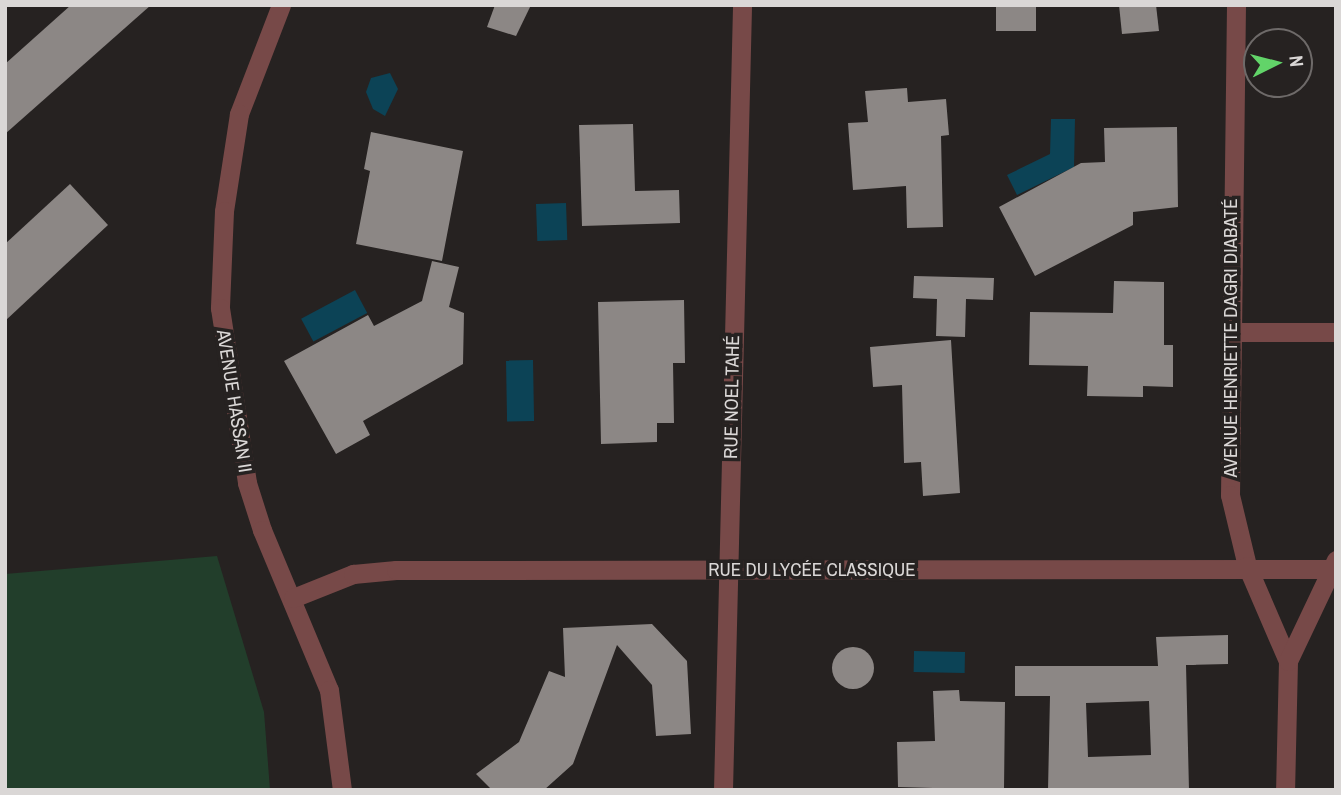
<!DOCTYPE html>
<html>
<head>
<meta charset="utf-8">
<style>
	body { margin:0 }
	#map { position:relative; width:1341px; height:795px; overflow:hidden; background:#262221; font-family:"Archivo Narrow",sans-serif }
	div>[style] { position:absolute }
	.green>* { inset:0; background:#223e2b }
	.water>* { inset:0; background:#0c4356; transform-origin:0 0 }
	.building>* { inset:0; background:#8c8785; transform-origin:0 0 }
	.round { border-radius:50% }
	.minor>* { height:19px; margin:-9.5px; padding:0 9.5px; transform-origin:9.5px; border-radius:9.5px; background:#774948 }
	.tertiary>* { height:19px; margin:-9.5px; padding:0 9.5px; transform-origin:9.5px; border-radius:9.5px; background:#774948 }
	span { translate:-50% -50%; white-space:nowrap; text-align:center; line-height:1.15; -webkit-text-stroke:7px #262221; paint-order:stroke }
	.street-label { font-size:19px; color:#dad7d6 }
	.frame { position:absolute; inset:0; border:7px solid #dad7d6; pointer-events:none }
	.north { position:absolute; left:1243px; top:28px; width:70px; height:70px; box-sizing:border-box; background:#262221; border:2px solid #6e6a69; border-radius:50%; rotate:84deg; font-size:19px; font-weight:700; line-height:28px; text-align:center; color:#dad7d6 }
	.north::after { content:''; display:block; margin:auto; width:24px; height:32px; background:#62d469; clip-path:polygon(50% 0,100% 100%,50% 72%,0 100%) }
</style>
</head>
<body>
<div id="map">
	<div class="green">
		<i style="clip-path:polygon(217px 556px,264px 712px,270px 790px,5px 790px,5px 574px)"></i>
	</div>
	<div class="water">
		<i style="clip-path:polygon(390px 73px,398px 89px,385px 116px,373px 109px,366px 92px,371px 78px)"></i>
		<i style="clip-path:polygon(1051px 119px,1075px 119px,1074px 167px,1017px 195px,1007px 175px,1050px 154px)"></i>
		<i style="left:566px;top:203px;width:37px;height:30px;rotate:88deg"></i>
		<i style="left:355px;top:290px;width:26px;height:61px;rotate:62deg"></i>
		<i style="left:533px;top:360px;width:61px;height:27px;rotate:89deg"></i>
		<i style="left:914px;top:651px;width:51px;height:21px;rotate:1deg"></i>
	</div>
	<div class="building">
		<i style="clip-path:polygon(71px 5px,151px 5px,5px 134px,5px 64px)"></i>
		<i style="clip-path:polygon(495px 5px,531px 5px,516px 36px,487px 27px)"></i>
		<i style="left:996px;top:5px;width:40px;height:26px"></i>
		<i style="clip-path:polygon(1119px 5px,1156px 5px,1159px 31px,1122px 34px)"></i>
		<i style="clip-path:polygon(907px 88px,908px 102px,946px 99px,949px 135px,941px 136px,943px 227px,907px 228px,906px 186px,853px 190px,848px 123px,868px 122px,865px 91px)"></i>
		<i style="clip-path:polygon(633px 124px,635px 191px,679px 190px,680px 223px,582px 226px,579px 125px)"></i>
		<i style="clip-path:polygon(1177px 127px,1178px 207px,1133px 212px,1133px 225px,1035px 276px,999px 207px,1081px 163px,1105px 162px,1104px 128px)"></i>
		<i style="clip-path:polygon(371px 132px,463px 151px,442px 261px,356px 244px,370px 171px,364px 169px)"></i>
		<i style="clip-path:polygon(70px 184px,108px 225px,5px 321px,5px 244px)"></i>
		<i style="clip-path:polygon(432px 261px,459px 267px,449px 307px,464px 313px,463px 364px,363px 421px,370px 435px,336px 454px,284px 361px,368px 315px,374px 326px,422px 301px)"></i>
		<i style="clip-path:polygon(914px 276px,994px 278px,993px 300px,966px 299px,965px 337px,936px 336px,937px 299px,913px 298px)"></i>
		<i style="clip-path:polygon(1114px 281px,1164px 282px,1164px 345px,1173px 345px,1173px 387px,1143px 386px,1143px 397px,1087px 396px,1088px 366px,1029px 365px,1030px 312px,1113px 313px)"></i>
		<i style="clip-path:polygon(684px 300px,685px 363px,673px 363px,674px 423px,657px 423px,657px 442px,601px 444px,598px 302px)"></i>
		<i style="clip-path:polygon(951px 340px,960px 493px,923px 496px,921px 462px,904px 463px,902px 385px,873px 387px,870px 347px)"></i>
		<i style="clip-path:polygon(652px 624px,687px 661px,691px 734px,656px 736px,652px 685px,617px 645px,573px 764px,544px 790px,492px 790px,476px 774px,519px 742px,549px 671px,565px 677px,563px 628px)"></i>
		<i style="clip-path:polygon(evenodd,1228px 635px,1228px 664px,1186px 665px,1189px 790px,1048px 790px,1050px 696px,1015px 696px,1015px 666px,1158px 666px,1156px 637px,1228px 635px,1149px 701px,1151px 755px,1088px 757px,1086px 703px,1149px 701px)"></i>
		<i class="round" style="left:832px;top:647px;width:42px;height:42px"></i>
		<i style="clip-path:polygon(959px 690px,960px 701px,1005px 702px,1004px 790px,898px 787px,897px 742px,935px 741px,933px 691px)"></i>
	</div>
	<div class="minor">
		<i style="left:1236px;top:5px;width:490px;rotate:90.7deg"></i>
		<i style="left:1230px;top:495px;width:73px;rotate:76.5deg"></i>
		<i style="left:1247px;top:566px;width:103px;rotate:66.7deg"></i>
		<i style="left:1288px;top:661px;width:129px;rotate:91.3deg"></i>
		<i style="left:1230px;top:332px;width:106px"></i>
		<i style="left:1288px;top:661px;width:112px;rotate:-64.6deg"></i>
		<i style="left:723px;top:790px;width:785px;rotate:-88.61deg"></i>
	</div>
	<div class="tertiary">
		<i style="left:281px;top:5px;width:117px;rotate:111.1deg"></i>
		<i style="left:239px;top:114px;width:98px;rotate:98.8deg"></i>
		<i style="left:224px;top:211px;width:97px;rotate:92.4deg"></i>
		<i style="left:220px;top:308px;width:177px;rotate:81.2deg"></i>
		<i style="left:247px;top:483px;width:49px;rotate:72.3deg"></i>
		<i style="left:262px;top:530px;width:173px;rotate:67.3deg"></i>
		<i style="left:329px;top:690px;width:101px;rotate:82.6deg"></i>
		<i style="left:293px;top:598px;width:65px;rotate:-21.8deg"></i>
		<i style="left:353px;top:574px;width:43px;rotate:-5.3deg"></i>
		<i style="left:396px;top:570px;width:940px;rotate:-0.06deg"></i>
	</div>
	<div class="street-label">
		<span style="left:1231px;top:338px;rotate:-90deg">AVENUE HENRIETTE DAGRI DIABATÉ</span>
		<span style="left:732px;top:397px;rotate:-89deg">RUE NOEL TAHÉ</span>
		<span style="left:234px;top:401px;rotate:81deg">AVENUE HASSAN II</span>
		<span style="left:812px;top:570px">RUE DU LYCÉE CLASSIQUE</span>
	</div>
	<div class="frame"></div>
	<div class="north">N</div>
</div>
</body>
</html>
